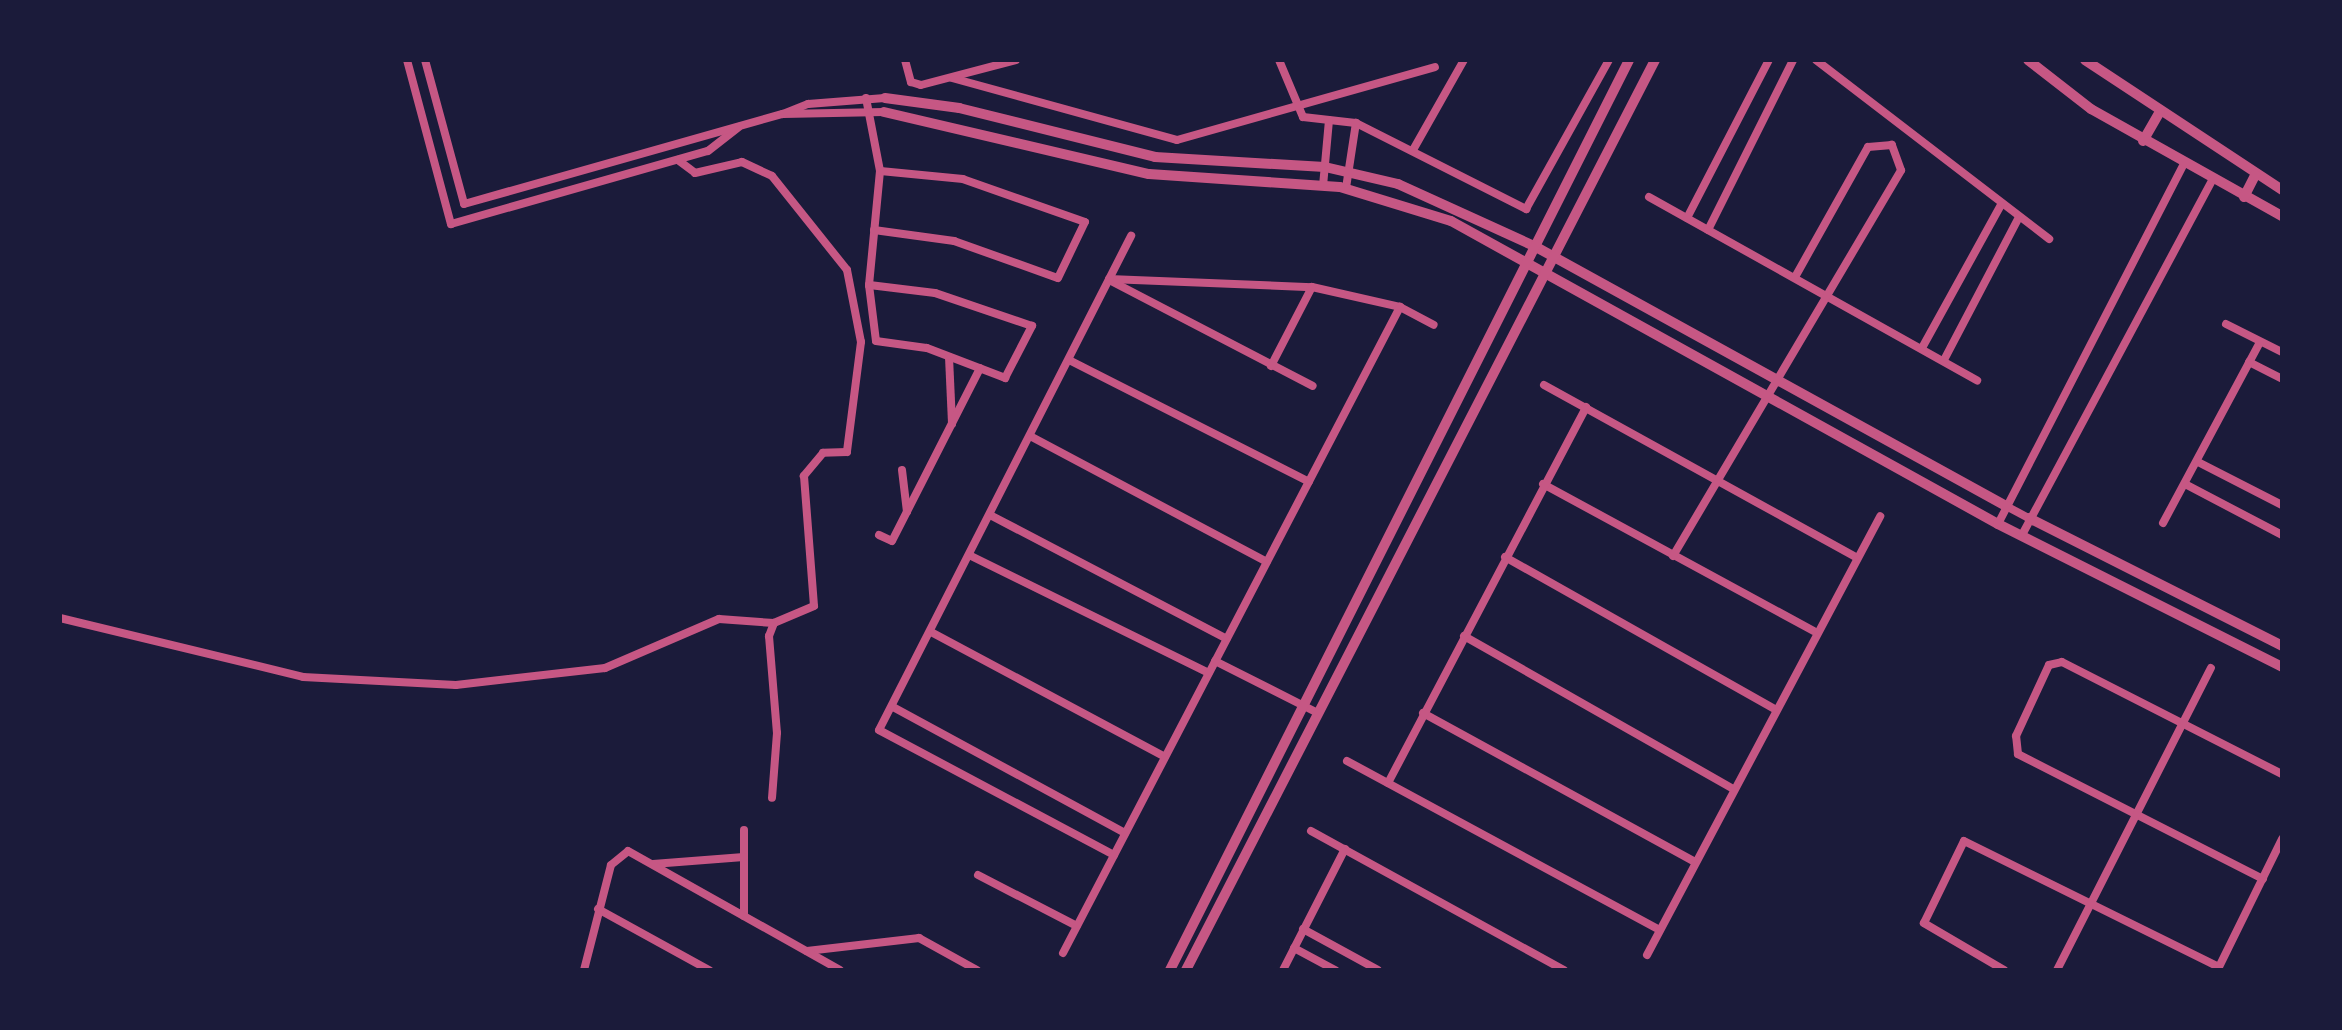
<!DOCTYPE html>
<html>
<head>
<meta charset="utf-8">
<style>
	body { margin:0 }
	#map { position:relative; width:2342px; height:1030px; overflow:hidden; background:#1b1b3a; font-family:Barlow,sans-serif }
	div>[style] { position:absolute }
	.minor>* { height:8px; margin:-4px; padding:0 4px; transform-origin:4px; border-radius:4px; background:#c65784 }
	.tertiary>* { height:10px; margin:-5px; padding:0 5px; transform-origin:5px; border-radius:5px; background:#c65784 }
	span { translate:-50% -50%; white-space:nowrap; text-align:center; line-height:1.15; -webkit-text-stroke:8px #1b1b3a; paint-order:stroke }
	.frame { position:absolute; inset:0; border:62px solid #1b1b3a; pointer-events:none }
</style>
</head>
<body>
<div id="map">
	<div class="minor">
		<i style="left:407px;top:60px;width:170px;rotate:75deg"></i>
		<i style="left:451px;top:224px;width:267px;rotate:-15.9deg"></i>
		<i style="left:708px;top:151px;width:39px;rotate:-38deg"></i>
		<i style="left:425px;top:60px;width:149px;rotate:74.8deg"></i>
		<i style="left:464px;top:204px;width:331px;rotate:-15.8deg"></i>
		<i style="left:905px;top:60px;width:23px;rotate:75deg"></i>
		<i style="left:911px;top:82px;width:10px;rotate:17deg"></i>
		<i style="left:921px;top:85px;width:98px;rotate:-14.7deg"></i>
		<i style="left:1279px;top:60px;width:62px;rotate:67.2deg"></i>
		<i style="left:1303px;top:117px;width:53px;rotate:6.5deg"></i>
		<i style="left:1356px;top:123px;width:191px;rotate:26.8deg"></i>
		<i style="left:1526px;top:209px;width:171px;rotate:-60.9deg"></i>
		<i style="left:1816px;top:60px;width:294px;rotate:37.5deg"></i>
		<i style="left:952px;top:78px;width:233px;rotate:15.4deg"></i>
		<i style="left:1177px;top:140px;width:268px;rotate:-15.8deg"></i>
		<i style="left:866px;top:98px;width:74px;rotate:79.1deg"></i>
		<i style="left:880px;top:171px;width:115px;rotate:95.5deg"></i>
		<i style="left:869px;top:285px;width:56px;rotate:82.9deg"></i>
		<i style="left:876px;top:341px;width:51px;rotate:7.8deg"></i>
		<i style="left:927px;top:348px;width:84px;rotate:21deg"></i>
		<i style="left:1005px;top:378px;width:59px;rotate:-62.6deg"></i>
		<i style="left:1032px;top:326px;width:102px;rotate:-161.2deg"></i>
		<i style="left:935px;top:293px;width:66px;rotate:-173.1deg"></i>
		<i style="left:884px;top:112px;width:101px;rotate:178.9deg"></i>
		<i style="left:783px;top:114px;width:27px;rotate:-22deg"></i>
		<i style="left:808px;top:104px;width:77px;rotate:-4.5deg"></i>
		<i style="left:1413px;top:150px;width:103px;rotate:-60.5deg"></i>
		<i style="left:678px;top:160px;width:21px;rotate:37deg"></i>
		<i style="left:695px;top:173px;width:48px;rotate:-13.2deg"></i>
		<i style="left:742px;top:162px;width:33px;rotate:25deg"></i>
		<i style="left:772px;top:176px;width:120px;rotate:51.4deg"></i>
		<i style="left:847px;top:270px;width:73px;rotate:79deg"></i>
		<i style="left:861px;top:342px;width:111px;rotate:97.3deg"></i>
		<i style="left:847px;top:452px;width:24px;rotate:178deg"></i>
		<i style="left:823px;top:453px;width:30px;rotate:130deg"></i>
		<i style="left:804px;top:476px;width:130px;rotate:85.6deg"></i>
		<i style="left:814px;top:606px;width:43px;rotate:157deg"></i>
		<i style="left:774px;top:623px;width:14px;rotate:111deg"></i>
		<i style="left:769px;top:636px;width:97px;rotate:85.3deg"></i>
		<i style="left:777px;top:733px;width:65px;rotate:94.4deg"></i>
		<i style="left:1323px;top:186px;width:66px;rotate:-84.8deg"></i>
		<i style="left:1346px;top:188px;width:66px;rotate:-81.3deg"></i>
		<i style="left:1649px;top:197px;width:376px;rotate:29.2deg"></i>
		<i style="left:1687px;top:218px;width:178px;rotate:-62.6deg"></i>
		<i style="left:874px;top:230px;width:81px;rotate:7.8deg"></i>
		<i style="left:954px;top:241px;width:110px;rotate:19.6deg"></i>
		<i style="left:1058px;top:278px;width:62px;rotate:-64.3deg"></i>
		<i style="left:1085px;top:222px;width:129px;rotate:-160.6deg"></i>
		<i style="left:963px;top:179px;width:83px;rotate:-174.5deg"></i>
		<i style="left:1708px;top:230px;width:190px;rotate:-63.4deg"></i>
		<i style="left:1109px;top:279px;width:203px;rotate:2.3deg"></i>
		<i style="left:1312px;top:287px;width:90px;rotate:12.8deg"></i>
		<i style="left:1400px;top:307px;width:38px;rotate:28deg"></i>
		<i style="left:1113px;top:282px;width:225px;rotate:27.5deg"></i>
		<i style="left:2226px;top:324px;width:63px;rotate:26.6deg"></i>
		<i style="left:1922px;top:348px;width:163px;rotate:-61.1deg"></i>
		<i style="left:949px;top:357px;width:67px;rotate:87.4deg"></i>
		<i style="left:1069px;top:360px;width:269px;rotate:26.9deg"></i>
		<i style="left:1944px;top:360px;width:161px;rotate:-62.3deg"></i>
		<i style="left:2249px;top:362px;width:37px;rotate:27deg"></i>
		<i style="left:1271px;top:366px;width:89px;rotate:-62.6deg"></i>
		<i style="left:1544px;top:385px;width:355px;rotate:28.9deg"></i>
		<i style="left:1030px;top:436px;width:268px;rotate:28deg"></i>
		<i style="left:2198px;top:462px;width:94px;rotate:27.1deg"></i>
		<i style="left:902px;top:470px;width:42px;rotate:83.2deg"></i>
		<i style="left:1543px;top:484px;width:308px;rotate:28.5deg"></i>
		<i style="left:2185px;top:484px;width:110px;rotate:27.7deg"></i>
		<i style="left:2006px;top:506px;width:26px;rotate:28deg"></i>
		<i style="left:990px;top:515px;width:267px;rotate:27.6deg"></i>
		<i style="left:2163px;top:523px;width:205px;rotate:-61.8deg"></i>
		<i style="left:1998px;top:524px;width:404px;rotate:-62.7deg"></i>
		<i style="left:879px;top:535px;width:14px;rotate:25deg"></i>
		<i style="left:892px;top:541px;width:194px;rotate:-63deg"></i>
		<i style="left:2022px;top:535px;width:402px;rotate:-61.8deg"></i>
		<i style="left:969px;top:555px;width:267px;rotate:26.2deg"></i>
		<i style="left:1673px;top:556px;width:448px;rotate:-59.4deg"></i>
		<i style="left:1901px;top:170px;width:27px;rotate:-110deg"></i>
		<i style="left:1892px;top:145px;width:24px;rotate:175deg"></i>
		<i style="left:1868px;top:147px;width:149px;rotate:119.3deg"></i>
		<i style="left:1505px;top:557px;width:310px;rotate:29.4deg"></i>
		<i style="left:60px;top:618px;width:250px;rotate:13.6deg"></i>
		<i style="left:303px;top:677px;width:153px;rotate:3deg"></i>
		<i style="left:456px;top:685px;width:150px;rotate:-6.5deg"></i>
		<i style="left:605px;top:668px;width:124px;rotate:-23.3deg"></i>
		<i style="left:719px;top:619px;width:55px;rotate:4.2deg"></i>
		<i style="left:931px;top:632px;width:265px;rotate:28.1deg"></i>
		<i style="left:1464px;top:636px;width:309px;rotate:29.6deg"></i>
		<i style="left:1215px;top:661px;width:113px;rotate:26.8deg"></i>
		<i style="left:893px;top:707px;width:264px;rotate:28.5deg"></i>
		<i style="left:1423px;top:713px;width:310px;rotate:28.7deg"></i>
		<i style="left:1347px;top:761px;width:355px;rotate:28.4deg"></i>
		<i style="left:1388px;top:783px;width:425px;rotate:-62.2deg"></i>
		<i style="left:744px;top:830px;width:86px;rotate:90deg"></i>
		<i style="left:1311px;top:831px;width:289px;rotate:28.8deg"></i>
		<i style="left:1114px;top:855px;width:266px;rotate:-152deg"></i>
		<i style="left:879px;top:730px;width:555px;rotate:-62.97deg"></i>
		<i style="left:653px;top:864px;width:91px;rotate:-4.4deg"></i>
		<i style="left:978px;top:875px;width:111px;rotate:27.3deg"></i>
		<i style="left:2263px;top:879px;width:275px;rotate:-153deg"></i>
		<i style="left:2018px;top:754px;width:18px;rotate:-96deg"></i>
		<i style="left:2016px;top:736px;width:78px;rotate:-65.1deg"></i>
		<i style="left:2049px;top:665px;width:13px;rotate:-13deg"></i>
		<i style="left:2062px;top:662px;width:247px;rotate:27deg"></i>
		<i style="left:598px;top:909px;width:127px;rotate:28.8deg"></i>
		<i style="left:1303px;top:929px;width:85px;rotate:28.7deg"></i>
		<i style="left:1294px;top:948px;width:47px;rotate:28.2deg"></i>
		<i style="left:807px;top:951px;width:113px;rotate:-6.6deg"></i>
		<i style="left:919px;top:938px;width:66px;rotate:28.9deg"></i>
		<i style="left:1063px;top:953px;width:729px;rotate:-62.45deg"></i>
		<i style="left:1647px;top:955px;width:497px;rotate:-62deg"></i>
		<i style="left:2218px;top:969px;width:145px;rotate:-63.8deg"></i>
		<i style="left:584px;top:970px;width:108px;rotate:-75.6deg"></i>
		<i style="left:611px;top:865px;width:22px;rotate:-39deg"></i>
		<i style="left:628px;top:851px;width:243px;rotate:29.3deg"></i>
		<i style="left:1283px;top:970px;width:136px;rotate:-62.9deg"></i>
		<i style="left:2004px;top:970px;width:93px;rotate:-149.6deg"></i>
		<i style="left:1924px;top:923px;width:91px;rotate:-64deg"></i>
		<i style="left:1964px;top:841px;width:284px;rotate:26.3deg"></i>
		<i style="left:2057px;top:970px;width:339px;rotate:-63deg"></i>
	</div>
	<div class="tertiary">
		<i style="left:2028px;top:60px;width:80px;rotate:37.9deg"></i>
		<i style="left:2091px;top:109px;width:219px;rotate:29.3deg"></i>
		<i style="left:2085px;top:60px;width:236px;rotate:33.4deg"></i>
		<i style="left:885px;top:98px;width:75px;rotate:7.7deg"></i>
		<i style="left:959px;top:108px;width:202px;rotate:14deg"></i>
		<i style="left:1155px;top:157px;width:170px;rotate:3.4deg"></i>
		<i style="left:1325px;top:167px;width:75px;rotate:13.1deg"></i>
		<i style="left:1398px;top:184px;width:152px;rotate:24.5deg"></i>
		<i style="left:1536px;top:247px;width:537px;rotate:28.86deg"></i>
		<i style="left:884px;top:112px;width:272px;rotate:13.2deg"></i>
		<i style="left:1149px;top:174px;width:191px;rotate:3.9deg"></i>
		<i style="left:1340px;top:187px;width:116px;rotate:17deg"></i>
		<i style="left:1451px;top:221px;width:625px;rotate:28.98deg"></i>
		<i style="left:1998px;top:524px;width:318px;rotate:26.7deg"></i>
		<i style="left:2143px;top:141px;width:34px;rotate:-60deg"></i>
		<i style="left:2244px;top:197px;width:25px;rotate:-63deg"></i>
		<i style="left:2029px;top:518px;width:284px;rotate:26.8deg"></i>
		<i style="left:1170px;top:970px;width:1019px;rotate:-63.23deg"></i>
		<i style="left:1186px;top:970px;width:1024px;rotate:-62.73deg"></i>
	</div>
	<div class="frame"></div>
</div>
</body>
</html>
